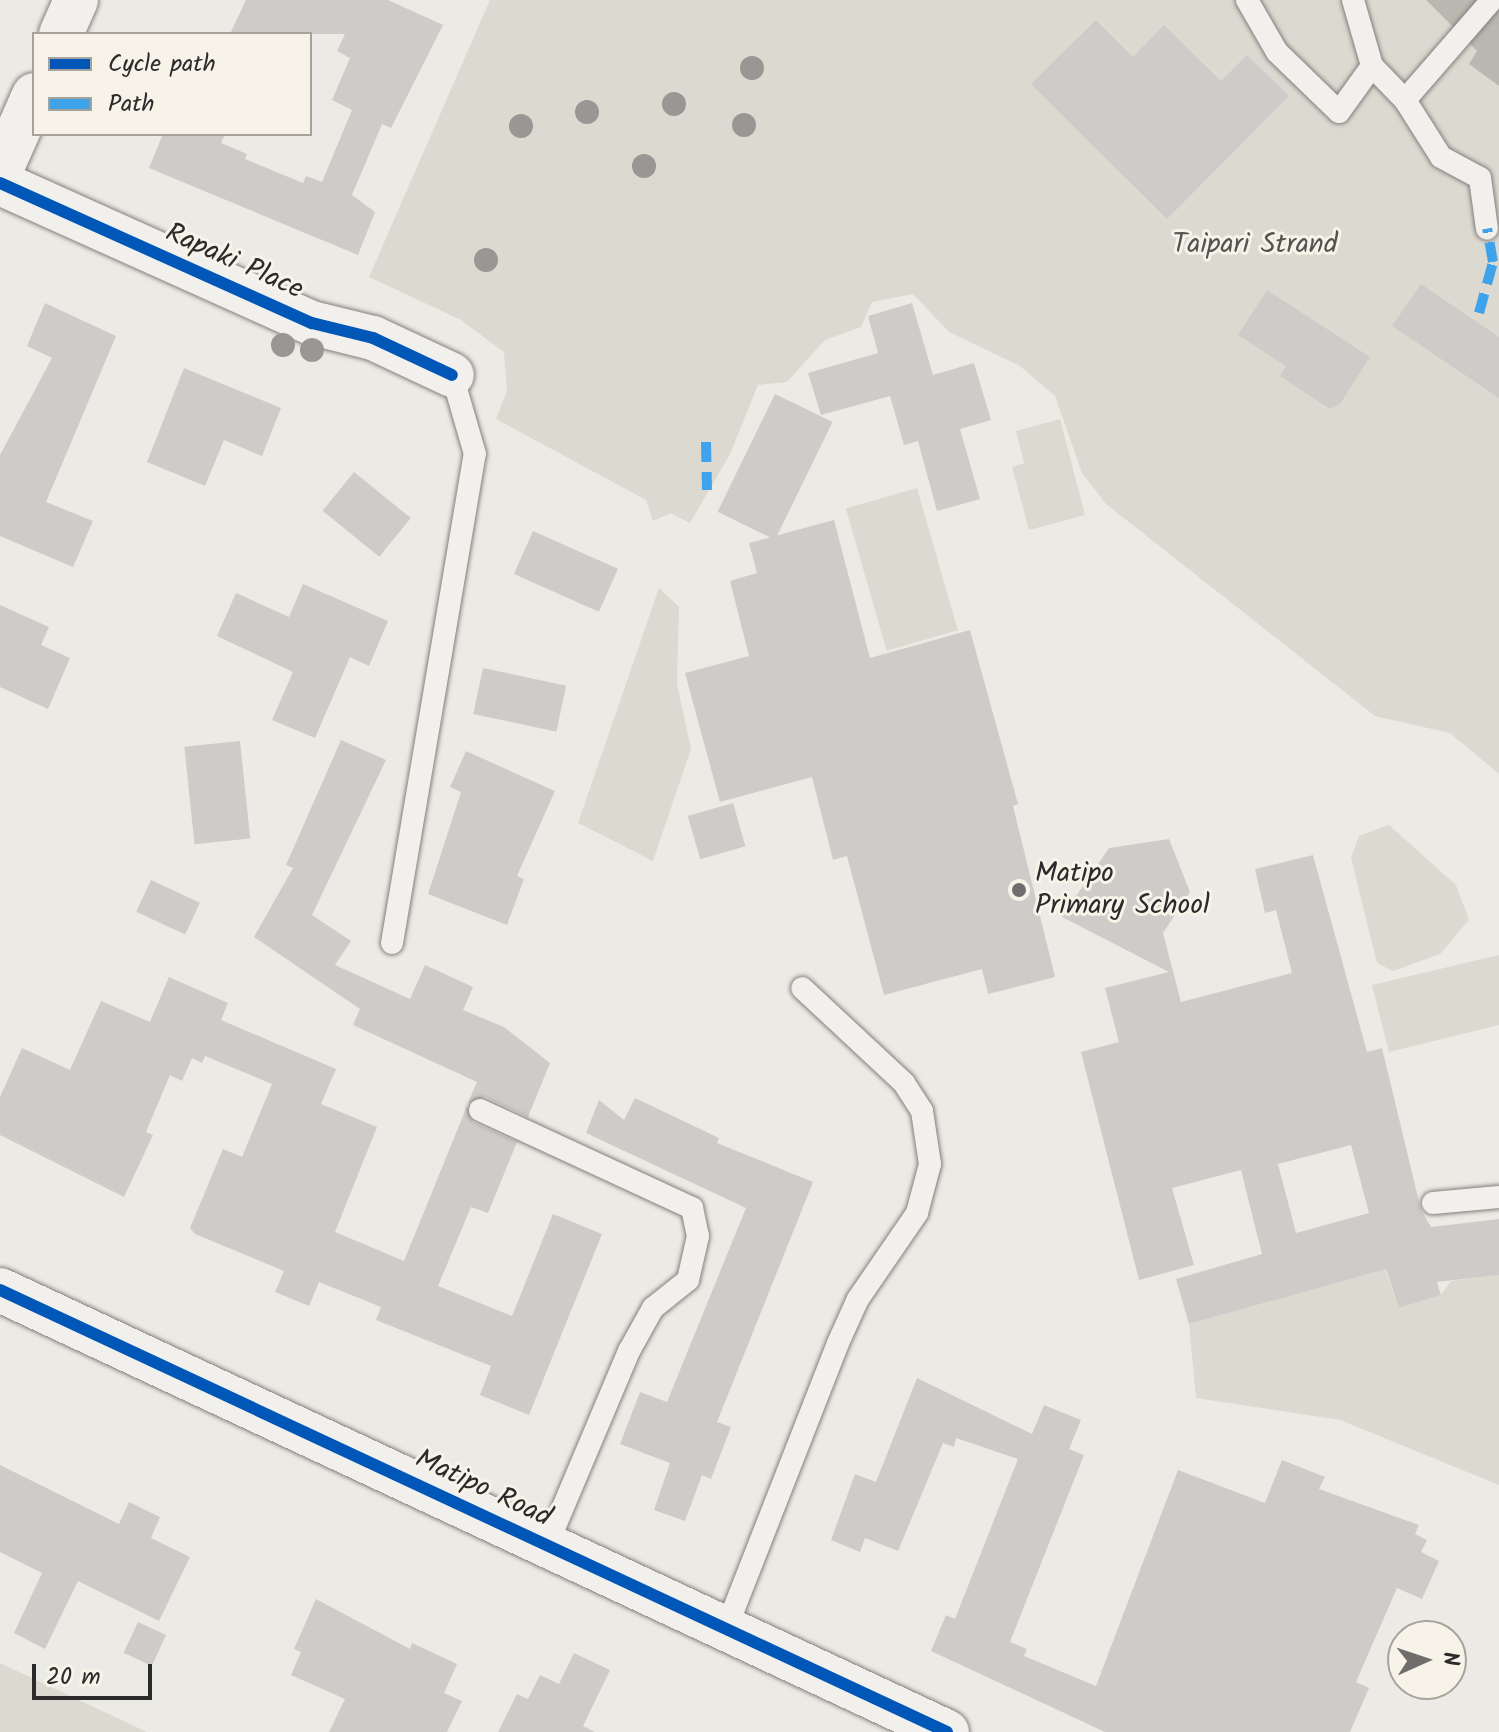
<!DOCTYPE html>
<html>
<head>
<meta charset="utf-8">
<style>
	body { margin:0 }
	#map { position:relative; width:1499px; height:1732px; overflow:hidden; background:#eceae4; font-family:Kalam,sans-serif }
	div>[style] { position:absolute }
	.green>* { inset:0; background:#dcd9d1; transform-origin:0 0 }
	.water>* { inset:0; background:#bab8b0 }
	.building>* { inset:0; background:#ceccc8; transform-origin:0 0 }
	.roads { filter:drop-shadow(0 0 2px #82817e) drop-shadow(0 0 2px #82817e) }
	.lane>* { height:22px; margin:-11px; padding:0 11px; transform-origin:11px; border-radius:11px; background:#f1f0ec }
	.street>* { height:44px; margin:-22px; padding:0 22px; transform-origin:22px; border-radius:22px; background:#f1f0ec }
	.secondary>* { height:44px; margin:-22px; padding:0 22px; transform-origin:22px; border-radius:22px; background:#f1f0ec }
	.quiet>* { height:10px; margin-top:-5px; transform-origin:0; background:repeating-linear-gradient(90deg,#3ea3eb 0 20px,transparent 0 30px) }
	.cycleway>* { height:12px; margin:-6px; padding:0 6px; transform-origin:6px; border-radius:6px; background:#0057b8 }
	.trees>* { width:24px; height:24px; margin:-12px; border-radius:50%; background:#989793 }
	.dots>* { width:22px; height:22px; translate:-50% -50%; box-sizing:border-box; border:4px solid #f7f3e8; border-radius:50% }
	span { translate:-50% -50%; white-space:nowrap; text-align:center; line-height:1.15; -webkit-text-stroke:6px #f7f3e8; paint-order:stroke }
	.park-label { font-size:28px; color:#545351 }
	.street-label { font-size:28px; color:#2b2b2b }
	.poi-label { font-size:28px; color:#2b2b2b }
	.left { translate:0 -50%; text-align:left }
	.legend { position:absolute; left:32px; top:32px; width:280px; height:104px; box-sizing:border-box; background:#f7f3e8; border:2px solid #a5a39c; margin:0; padding:10px 14px; list-style:none; font-size:24px; color:#2b2b2b }
	.legend li { display:flex; align-items:center; gap:16px; height:40px }
	.legend b { width:40px; border:2px solid #a5a39c }
	.north { position:absolute; left:1387px; top:1620px; width:80px; height:80px; box-sizing:border-box; background:#f7f3e8; border:2px solid #a5a39c; border-radius:50%; rotate:87deg; font-size:22px; font-weight:700; line-height:32px; text-align:center; color:#2b2b2b }
	.north::after { content:''; display:block; margin:auto; width:28px; height:36px; background:#6f6e6c; clip-path:polygon(50% 0,100% 100%,50% 72%,0 100%) }
	.scale { position:absolute; left:32px; top:1664px; width:120px; height:36px; box-sizing:border-box; border:4px solid #2b2b2b; border-top:0; padding-left:10px; font-size:24px; line-height:28px; white-space:nowrap; color:#2b2b2b; -webkit-text-stroke:6px #f7f3e8; paint-order:stroke }
</style>
</head>
<body>
<div id="map">
	<div class="green">
		<i style="clip-path:polygon(490px 0,1426px 0,1477px 51px,1499px 26px,1499px 774px,1450px 733px,1375px 716px,1106px 504px,1082px 473px,1055px 396px,1020px 366px,949px 332px,913px 294px,872px 302px,861px 327px,825px 340px,787px 382px,758px 385px,730px 454px,690px 523px,671px 513px,653px 521px,646px 500px,496px 419px,507px 391px,504px 352px,461px 320px,369px 277px)"></i>
		<i style="clip-path:polygon(1060px 419px,1085px 515px,1029px 530px,1012px 467px,1024px 463px,1016px 431px)"></i>
		<i style="left:917px;top:488px;width:148px;height:74px;rotate:74deg"></i>
		<i style="clip-path:polygon(659px 588px,679px 607px,677px 684px,691px 749px,653px 861px,578px 823px)"></i>
		<i style="clip-path:polygon(1389px 825px,1456px 885px,1469px 920px,1440px 954px,1393px 971px,1377px 963px,1351px 858px,1359px 836px)"></i>
		<i style="clip-path:polygon(1499px 955px,1499px 1025px,1389px 1052px,1372px 985px)"></i>
		<i style="clip-path:polygon(1385px 1269px,1399px 1308px,1441px 1295px,1451px 1281px,1499px 1275px,1499px 1485px,1340px 1420px,1196px 1398px,1189px 1324px)"></i>
		<i style="clip-path:polygon(0 1663px,147px 1732px,0 1732px)"></i>
	</div>
	<div class="water">
		<i style="clip-path:polygon(1426px 0,1499px 0,1499px 86px,1469px 64px,1477px 51px)"></i>
	</div>
	<div class="building">
		<i style="clip-path:polygon(246px 0,388px 0,443px 25px,391px 128px,382px 124px,352px 195px,375px 212px,358px 255px,149px 168px,163px 134px,225px 134px,221px 143px,247px 154px,245px 159px,303px 183px,306px 176px,322px 182px,352px 110px,332px 100px,350px 58px,337px 51px,345px 34px,230px 34px)"></i>
		<i style="clip-path:polygon(1096px 20px,1133px 57px,1164px 25px,1221px 81px,1247px 55px,1289px 96px,1167px 219px,1031px 84px)"></i>
		<i style="clip-path:polygon(1421px 284px,1499px 337px,1499px 398px,1392px 326px)"></i>
		<i style="clip-path:polygon(1267px 290px,1370px 357px,1340px 404px,1330px 409px,1280px 376px,1286px 366px,1238px 335px)"></i>
		<i style="clip-path:polygon(45px 303px,116px 336px,46px 502px,93px 521px,73px 567px,0 536px,0 455px,52px 358px,27px 346px)"></i>
		<i style="clip-path:polygon(912px 303px,933px 375px,974px 363px,991px 420px,960px 429px,980px 499px,937px 511px,918px 441px,904px 445px,890px 396px,821px 415px,808px 373px,878px 353px,868px 316px)"></i>
		<i style="clip-path:polygon(184px 368px,281px 408px,262px 456px,224px 440px,205px 486px,147px 462px)"></i>
		<i style="left:775px;top:394px;width:64px;height:131px;rotate:26deg"></i>
		<i style="left:354px;top:472px;width:73px;height:50px;rotate:39deg"></i>
		<i style="clip-path:polygon(834px 520px,870px 658px,970px 630px,1018px 804px,1013px 806px,1055px 977px,988px 994px,982px 969px,884px 995px,847px 856px,833px 860px,812px 777px,720px 802px,685px 673px,749px 656px,730px 581px,757px 573px,749px 543px)"></i>
		<i style="left:533px;top:531px;width:93px;height:47px;rotate:24deg"></i>
		<i style="clip-path:polygon(303px 584px,388px 621px,369px 666px,350px 657px,315px 738px,272px 720px,293px 672px,217px 636px,236px 593px,289px 617px)"></i>
		<i style="clip-path:polygon(0 605px,49px 627px,41px 645px,70px 658px,48px 709px,0 687px)"></i>
		<i style="left:483px;top:668px;width:85px;height:47px;rotate:12deg"></i>
		<i style="clip-path:polygon(341px 740px,386px 760px,312px 915px,351px 941px,335px 965px,410px 999px,425px 965px,473px 987px,463px 1010px,504px 1027px,550px 1063px,528px 1117px,485px 1097px,468px 1103px,477px 1082px,353px 1025px,360px 1009px,254px 937px,293px 868px,286px 865px)"></i>
		<i style="left:240px;top:741px;width:98px;height:56px;rotate:84deg"></i>
		<i style="clip-path:polygon(466px 751px,555px 791px,517px 876px,524px 879px,507px 925px,428px 894px,461px 792px,450px 787px)"></i>
		<i style="left:733px;top:803px;width:45px;height:47px;rotate:74deg"></i>
		<i style="clip-path:polygon(evenodd,1169px 839px,1190px 892px,1163px 933px,1181px 1002px,1292px 973px,1276px 910px,1265px 913px,1255px 869px,1313px 855px,1367px 1052px,1382px 1048px,1421px 1210px,1431px 1227px,1499px 1219px,1499px 1275px,1437px 1282px,1441px 1295px,1399px 1308px,1386px 1269px,1189px 1324px,1176px 1279px,1262px 1254px,1241px 1170px,1172px 1188px,1194px 1265px,1139px 1280px,1081px 1052px,1119px 1042px,1105px 988px,1169px 972px,1062px 917px,1109px 848px,1169px 839px,1351px 1145px,1369px 1213px,1296px 1233px,1278px 1164px,1351px 1145px)"></i>
		<i style="left:151px;top:880px;width:54px;height:35px;rotate:25deg"></i>
		<i style="clip-path:polygon(169px 977px,228px 1003px,221px 1020px,336px 1069px,321px 1104px,377px 1127px,335px 1232px,404px 1261px,467px 1106px,473px 1122px,517px 1142px,488px 1213px,471px 1207px,438px 1286px,512px 1316px,553px 1214px,602px 1234px,529px 1415px,480px 1395px,491px 1366px,376px 1320px,381px 1307px,319px 1282px,309px 1306px,275px 1292px,284px 1271px,195px 1234px,190px 1228px,223px 1149px,242px 1157px,272px 1084px,205px 1056px,202px 1063px,192px 1058px,182px 1081px,170px 1075px,146px 1132px,153px 1135px,124px 1197px,0 1135px,0 1097px,22px 1048px,70px 1070px,101px 1001px,150px 1022px)"></i>
		<i style="clip-path:polygon(635px 1098px,719px 1138px,717px 1143px,813px 1182px,717px 1422px,731px 1427px,711px 1479px,702px 1475px,685px 1521px,654px 1510px,670px 1463px,620px 1444px,640px 1392px,667px 1402px,746px 1208px,586px 1133px,599px 1100px,624px 1120px)"></i>
		<i style="clip-path:polygon(917px 1378px,1032px 1434px,1044px 1405px,1081px 1420px,1069px 1449px,1084px 1455px,1010px 1642px,1027px 1649px,1024px 1656px,1096px 1686px,1178px 1470px,1265px 1503px,1282px 1460px,1325px 1477px,1319px 1489px,1419px 1525px,1415px 1534px,1427px 1540px,1421px 1552px,1439px 1561px,1422px 1599px,1397px 1588px,1356px 1682px,1369px 1688px,1350px 1732px,1105px 1732px,931px 1651px,946px 1615px,955px 1619px,1018px 1459px,956px 1438px,954px 1447px,943px 1443px,898px 1551px,865px 1538px,860px 1552px,831px 1540px,855px 1474px,876px 1482px)"></i>
		<i style="clip-path:polygon(0 1465px,119px 1524px,129px 1502px,160px 1517px,151px 1538px,190px 1557px,159px 1621px,78px 1581px,45px 1649px,14px 1633px,42px 1573px,0 1552px)"></i>
		<i style="clip-path:polygon(316px 1599px,410px 1649px,412px 1643px,457px 1664px,444px 1693px,462px 1701px,447px 1732px,329px 1732px,345px 1699px,291px 1675px,301px 1652px,294px 1649px)"></i>
		<i style="left:138px;top:1622px;width:31px;height:34px;rotate:25deg"></i>
		<i style="clip-path:polygon(574px 1653px,610px 1670px,583px 1726px,595px 1732px,498px 1732px,517px 1694px,528px 1699px,540px 1675px,559px 1684px)"></i>
	</div>
	<div class="roads">
		<div class="lane">
			<i style="left:1247px;top:0;width:60px;rotate:60deg"></i>
			<i style="left:1277px;top:52px;width:86px;rotate:44.1deg"></i>
			<i style="left:1339px;top:112px;width:57px;rotate:-54.3deg"></i>
			<i style="left:1353px;top:0;width:69px;rotate:73.9deg"></i>
			<i style="left:1372px;top:66px;width:47px;rotate:45.9deg"></i>
			<i style="left:1405px;top:100px;width:67px;rotate:57.7deg"></i>
			<i style="left:1441px;top:157px;width:44px;rotate:28.3deg"></i>
			<i style="left:1480px;top:178px;width:51px;rotate:82.2deg"></i>
			<i style="left:1405px;top:100px;width:133px;rotate:-49deg"></i>
			<i style="left:392px;top:943px;width:496px;rotate:-80.4deg"></i>
			<i style="left:475px;top:454px;width:82px;rotate:-106.2deg"></i>
			<i style="left:480px;top:1110px;width:234px;rotate:24.8deg"></i>
			<i style="left:692px;top:1208px;width:29px;rotate:78deg"></i>
			<i style="left:698px;top:1236px;width:45px;rotate:102.8deg"></i>
			<i style="left:688px;top:1280px;width:45px;rotate:141.3deg"></i>
			<i style="left:653px;top:1308px;width:49px;rotate:119.2deg"></i>
			<i style="left:629px;top:1351px;width:211px;rotate:112.9deg"></i>
			<i style="left:1433px;top:1203px;width:66px;rotate:-5.2deg"></i>
			<i style="left:726px;top:1629px;width:307px;rotate:-68.6deg"></i>
			<i style="left:838px;top:1343px;width:48px;rotate:-65.6deg"></i>
			<i style="left:858px;top:1299px;width:104px;rotate:-55.5deg"></i>
			<i style="left:917px;top:1213px;width:51px;rotate:-75.1deg"></i>
			<i style="left:930px;top:1164px;width:54px;rotate:-98.6deg"></i>
			<i style="left:922px;top:1111px;width:33px;rotate:-123deg"></i>
			<i style="left:904px;top:1083px;width:139px;rotate:-137deg"></i>
		</div>
		<div class="street">
			<i style="left:61px;top:34px;width:37px;rotate:-66deg"></i>
			<i style="left:0;top:172px;width:84px;rotate:-66.2deg"></i>
			<i style="left:0;top:183px;width:342px;rotate:24.2deg"></i>
			<i style="left:312px;top:323px;width:63px;rotate:13.8deg"></i>
			<i style="left:373px;top:338px;width:87px;rotate:25.1deg"></i>
		</div>
		<div class="secondary">
			<i style="left:0;top:1290px;width:1045px;rotate:25.02deg"></i>
		</div>
	</div>
	<div class="quiet">
		<i style="left:1479px;top:313px;width:53px;rotate:-74.6deg"></i>
		<i style="left:1493px;top:262px;width:34px;rotate:-100deg"></i>
		<i style="left:706px;top:442px;width:48px;rotate:88.8deg"></i>
	</div>
	<div class="cycleway">
		<i style="left:0;top:183px;width:342px;rotate:24.2deg"></i>
		<i style="left:312px;top:323px;width:63px;rotate:13.8deg"></i>
		<i style="left:373px;top:338px;width:87px;rotate:25.1deg"></i>
		<i style="left:0;top:1290px;width:1045px;rotate:25.02deg"></i>
	</div>
	<div class="trees">
		<i style="left:752px;top:68px"></i>
		<i style="left:674px;top:104px"></i>
		<i style="left:587px;top:112px"></i>
		<i style="left:744px;top:125px"></i>
		<i style="left:521px;top:126px"></i>
		<i style="left:644px;top:166px"></i>
		<i style="left:486px;top:260px"></i>
		<i style="left:283px;top:345px"></i>
		<i style="left:312px;top:350px"></i>
	</div>
	<div class="dots">
		<i style="left:1019px;top:890px;background:#6f6e6c"></i>
	</div>
	<div class="park-label">
		<span style="left:1255px;top:245px">Taipari Strand</span>
	</div>
	<div class="street-label">
		<span style="left:234px;top:262px;rotate:24deg">Rapaki Place</span>
		<span style="left:483px;top:1489px;rotate:25deg">Matipo Road</span>
	</div>
	<div class="poi-label">
		<span class="left" style="left:1035px;top:890px">Matipo<br>Primary School</span>
	</div>
	<ul class="legend">
	<li><b style="height:10px;background:#0057b8"></b>Cycle path</li>
	<li><b style="height:10px;background:#3ea3eb"></b>Path</li>
	</ul>
	<div class="north">N</div>
	<div class="scale">20 m</div>
</div>
</body>
</html>
